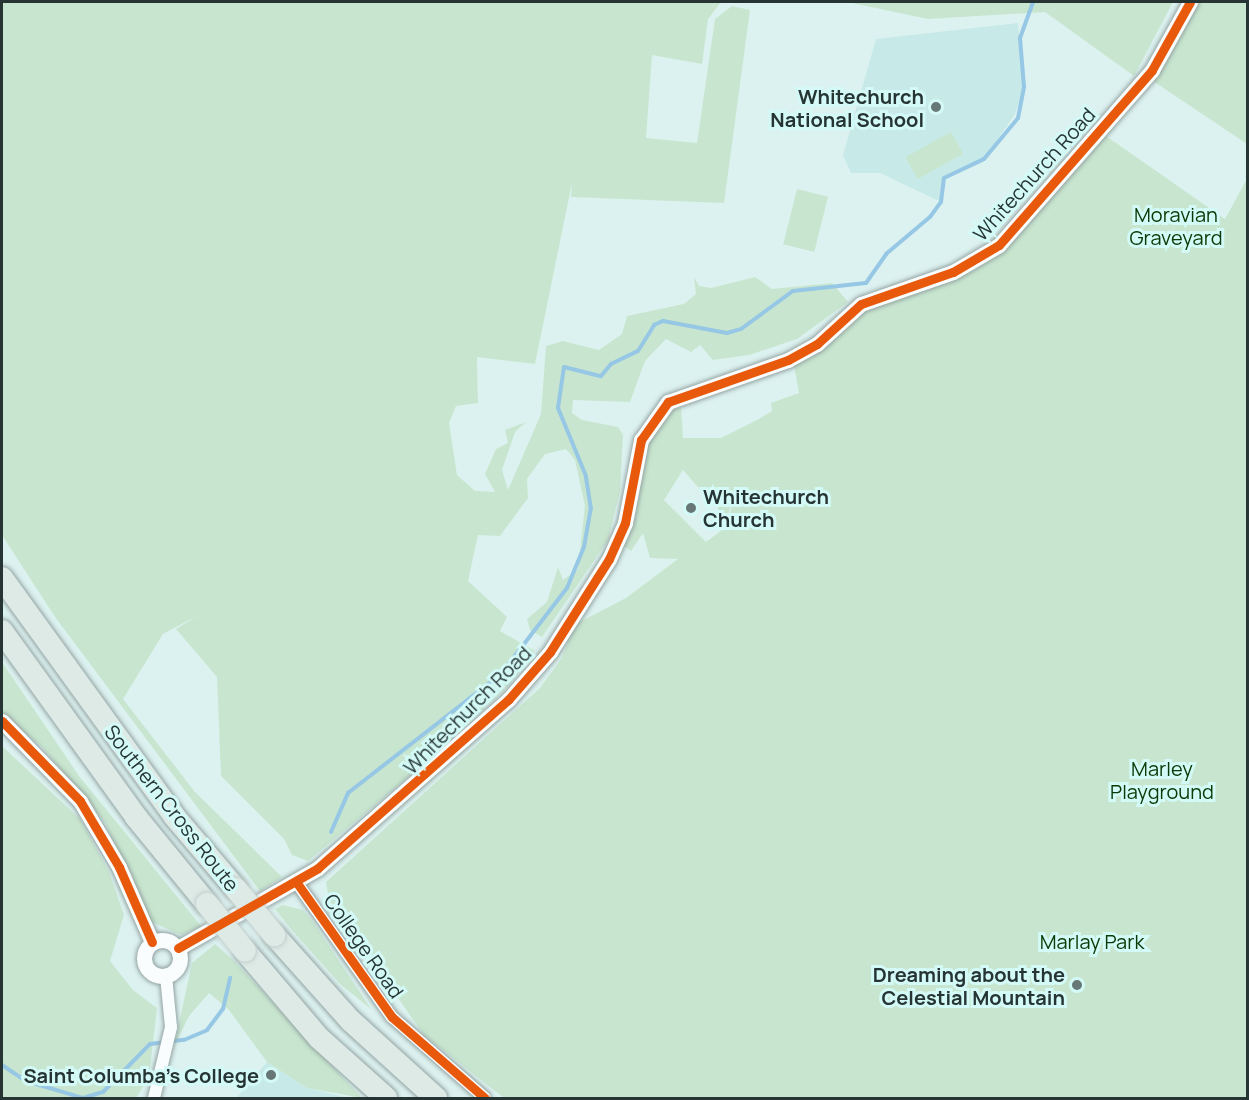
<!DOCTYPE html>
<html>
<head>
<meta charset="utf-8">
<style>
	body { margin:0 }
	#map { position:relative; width:1249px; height:1100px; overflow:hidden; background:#dcf2f0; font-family:Manrope,sans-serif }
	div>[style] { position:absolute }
	.built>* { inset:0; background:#c7eae8 }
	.green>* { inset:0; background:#c8e6cf; transform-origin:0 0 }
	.stream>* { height:4px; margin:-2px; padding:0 2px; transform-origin:2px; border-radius:2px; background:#96c7e5 }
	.roads { filter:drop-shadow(0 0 2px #94a4a3) drop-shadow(0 0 2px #94a4a3) }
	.minor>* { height:12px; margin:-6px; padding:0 6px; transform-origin:6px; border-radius:6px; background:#fafdfd }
	.tertiary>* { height:15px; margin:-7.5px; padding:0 7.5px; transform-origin:7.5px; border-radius:7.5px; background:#fafdfd }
	.tertiary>.ring { margin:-7.5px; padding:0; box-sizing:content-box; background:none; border:15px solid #fafdfd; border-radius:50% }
	.motorway>* { height:22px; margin:-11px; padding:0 11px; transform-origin:11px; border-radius:11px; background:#ddeae6 }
	.bridges { filter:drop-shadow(0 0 2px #c3cecd) drop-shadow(0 0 2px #c3cecd) }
	.motorway-bridge>* { height:22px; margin:-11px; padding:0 11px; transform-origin:11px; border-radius:11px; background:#ddeae6 }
	.cycleway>* { height:9px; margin:-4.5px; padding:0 4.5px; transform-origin:4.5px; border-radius:4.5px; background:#e8590c }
	.dots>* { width:16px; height:16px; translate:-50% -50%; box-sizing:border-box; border:3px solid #d4faf8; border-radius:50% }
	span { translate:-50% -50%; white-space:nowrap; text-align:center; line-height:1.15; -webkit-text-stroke:6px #d4faf8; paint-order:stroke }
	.poi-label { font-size:20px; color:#263534; font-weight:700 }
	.right { translate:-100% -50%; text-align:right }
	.left { translate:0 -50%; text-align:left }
	.street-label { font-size:20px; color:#263534 }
	.park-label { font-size:20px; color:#093b07 }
	.frame { position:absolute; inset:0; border:3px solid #263534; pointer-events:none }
</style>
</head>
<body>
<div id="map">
	<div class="built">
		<i style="clip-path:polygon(1018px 23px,1024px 87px,1015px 114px,984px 159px,944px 178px,941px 202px,880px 173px,851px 173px,843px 155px,876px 39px)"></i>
		<i style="clip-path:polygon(267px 1062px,307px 1088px,349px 1098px,236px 1098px)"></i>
	</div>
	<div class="green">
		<i style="clip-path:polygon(2px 2px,721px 2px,708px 19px,702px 64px,652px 55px,646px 138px,697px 143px,715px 19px,732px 6px,750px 10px,724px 203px,571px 197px,572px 183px,535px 364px,477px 357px,478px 403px,456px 406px,449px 423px,457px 475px,475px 491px,495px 492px,485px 474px,496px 449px,508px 443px,505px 430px,526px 422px,515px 432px,502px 470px,508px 490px,541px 414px,546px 346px,563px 341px,599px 350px,622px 334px,627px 316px,684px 304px,696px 294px,694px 277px,699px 286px,711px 288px,755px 277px,772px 289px,832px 283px,848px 302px,797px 339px,749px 355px,713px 360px,700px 345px,691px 352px,666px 339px,645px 361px,630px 402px,573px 400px,572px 413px,582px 420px,618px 427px,623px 435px,620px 491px,608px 540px,542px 637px,530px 630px,527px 619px,547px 602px,558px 567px,563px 580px,578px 569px,585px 506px,575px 460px,566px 449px,545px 454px,527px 479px,528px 498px,500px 536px,478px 535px,468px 581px,507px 617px,500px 631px,535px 651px,510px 684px,434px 755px,308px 861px,292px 855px,284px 839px,221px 776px,217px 677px,176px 629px,197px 616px,163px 634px,123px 699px,195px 792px,282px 877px,260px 891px,55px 617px,2px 535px)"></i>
		<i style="clip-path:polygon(847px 2px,1173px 2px,1134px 76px,1045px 12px,928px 19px)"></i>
		<i style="clip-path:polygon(1196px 2px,1247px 2px,1247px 144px,1153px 81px)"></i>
		<i style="left:951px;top:132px;width:25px;height:52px;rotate:61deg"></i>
		<i style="clip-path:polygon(evenodd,1106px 136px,1225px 219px,1247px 179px,1247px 1098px,504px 1098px,424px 1035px,329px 900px,326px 882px,540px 688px,562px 658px,574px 625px,626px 598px,678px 559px,650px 558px,643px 533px,631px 551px,624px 546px,645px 451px,665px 414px,681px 407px,683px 438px,721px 438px,757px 420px,772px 411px,771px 403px,799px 393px,794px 365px,869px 307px,975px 270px,1003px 252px,1106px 136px,683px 470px,726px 519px,734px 499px,726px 527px,706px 542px,664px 500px,683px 470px)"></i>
		<i style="left:797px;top:189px;width:32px;height:57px;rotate:14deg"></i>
		<i style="clip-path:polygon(2px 662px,79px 776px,201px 926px,181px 935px,150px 921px,105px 822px,42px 747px,2px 713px)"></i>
		<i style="clip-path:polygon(2px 746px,80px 819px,109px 872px,124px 915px,110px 961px,133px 990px,157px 1008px,149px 1077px,136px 1098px,2px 1098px)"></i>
		<i style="clip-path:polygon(283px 905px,303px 910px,313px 922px,371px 1009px,341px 985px,291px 929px,275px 909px)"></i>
		<i style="clip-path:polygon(215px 944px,232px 959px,362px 1098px,307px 1088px,267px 1062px,229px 1010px,209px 993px,189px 1016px,174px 1047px,192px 963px)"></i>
	</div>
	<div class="stream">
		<i style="left:331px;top:832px;width:43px;rotate:-66.4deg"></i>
		<i style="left:348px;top:793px;width:194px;rotate:-37.9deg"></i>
		<i style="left:501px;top:674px;width:108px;rotate:-52.5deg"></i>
		<i style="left:567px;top:588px;width:44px;rotate:-67.5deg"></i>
		<i style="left:584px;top:547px;width:39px;rotate:-80deg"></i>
		<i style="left:591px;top:509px;width:33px;rotate:-99deg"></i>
		<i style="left:586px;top:476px;width:74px;rotate:-112.4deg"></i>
		<i style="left:558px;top:408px;width:41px;rotate:-81.7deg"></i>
		<i style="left:564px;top:367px;width:38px;rotate:14deg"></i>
		<i style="left:601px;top:376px;width:16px;rotate:-50deg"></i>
		<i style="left:611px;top:364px;width:30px;rotate:-26deg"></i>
		<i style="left:638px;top:351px;width:31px;rotate:-58deg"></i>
		<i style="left:654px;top:325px;width:10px;rotate:-24deg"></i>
		<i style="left:663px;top:321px;width:65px;rotate:10.6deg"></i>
		<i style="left:727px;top:333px;width:15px;rotate:-16deg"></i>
		<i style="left:741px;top:329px;width:64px;rotate:-36.2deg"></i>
		<i style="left:793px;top:291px;width:73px;rotate:-6.3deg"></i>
		<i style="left:866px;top:283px;width:35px;rotate:-55deg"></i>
		<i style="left:886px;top:254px;width:57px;rotate:-40.1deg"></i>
		<i style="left:930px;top:217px;width:19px;rotate:-54deg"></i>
		<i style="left:941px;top:202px;width:24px;rotate:-83deg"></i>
		<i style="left:944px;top:178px;width:44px;rotate:-25.4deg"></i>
		<i style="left:984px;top:159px;width:53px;rotate:-50.3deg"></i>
		<i style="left:1018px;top:118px;width:32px;rotate:-79deg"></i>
		<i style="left:1024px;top:87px;width:49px;rotate:-94.7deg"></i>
		<i style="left:1020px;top:38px;width:38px;rotate:-70deg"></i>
		<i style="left:2px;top:1065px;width:29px;rotate:34deg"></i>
		<i style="left:26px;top:1081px;width:59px;rotate:16.6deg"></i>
		<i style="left:83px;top:1098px;width:21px;rotate:-17deg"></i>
		<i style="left:103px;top:1092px;width:67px;rotate:-45.6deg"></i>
		<i style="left:150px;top:1044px;width:34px;rotate:-7deg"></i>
		<i style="left:184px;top:1040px;width:25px;rotate:-23deg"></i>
		<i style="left:207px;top:1030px;width:26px;rotate:-53deg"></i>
		<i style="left:223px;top:1009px;width:32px;rotate:-77deg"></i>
	</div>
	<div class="roads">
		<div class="minor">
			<i style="left:297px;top:883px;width:164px;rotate:54.7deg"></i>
			<i style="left:392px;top:1017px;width:123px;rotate:41.1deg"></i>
			<i style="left:154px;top:1098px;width:73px;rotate:-76.5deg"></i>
			<i style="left:171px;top:1027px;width:51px;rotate:-95.6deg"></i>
		</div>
		<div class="tertiary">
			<i style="left:2px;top:721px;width:112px;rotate:45.7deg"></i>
			<i style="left:80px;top:801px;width:77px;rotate:59.4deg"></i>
			<i style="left:119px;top:867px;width:82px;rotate:66.3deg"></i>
			<i class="ring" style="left:144px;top:940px;width:21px;height:21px"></i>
			<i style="left:178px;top:948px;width:161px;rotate:-29.7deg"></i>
			<i style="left:318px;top:868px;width:254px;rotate:-41.5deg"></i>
			<i style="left:508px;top:700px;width:64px;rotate:-48.8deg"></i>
			<i style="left:550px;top:652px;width:110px;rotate:-57.6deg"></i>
			<i style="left:609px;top:559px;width:39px;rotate:-66deg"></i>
			<i style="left:625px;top:523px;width:85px;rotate:-79.1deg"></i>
			<i style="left:641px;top:440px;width:47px;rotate:-54.6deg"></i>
			<i style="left:668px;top:402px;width:127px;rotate:-19.3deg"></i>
			<i style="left:788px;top:360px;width:33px;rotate:-29deg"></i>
			<i style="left:817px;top:344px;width:59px;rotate:-42.3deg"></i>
			<i style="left:861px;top:304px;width:97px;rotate:-19.2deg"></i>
			<i style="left:953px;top:272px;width:53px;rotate:-30.4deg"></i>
			<i style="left:999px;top:245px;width:232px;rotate:-48.8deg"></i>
			<i style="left:1152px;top:70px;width:78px;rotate:-60.8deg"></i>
		</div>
		<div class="motorway">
			<i style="left:2px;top:578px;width:294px;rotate:54.1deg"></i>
			<i style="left:174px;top:816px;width:96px;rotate:49.7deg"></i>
			<i style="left:2px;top:631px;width:229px;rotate:54.2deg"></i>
			<i style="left:136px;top:817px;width:112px;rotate:50.8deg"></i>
			<i style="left:274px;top:935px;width:115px;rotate:48.2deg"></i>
			<i style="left:351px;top:1021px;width:115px;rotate:42.2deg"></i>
			<i style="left:245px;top:951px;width:114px;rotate:49.6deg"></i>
			<i style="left:319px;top:1038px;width:90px;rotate:41.8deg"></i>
		</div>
	</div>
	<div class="bridges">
		<div class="motorway-bridge">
			<i style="left:236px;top:889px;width:60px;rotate:50.4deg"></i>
			<i style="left:207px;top:904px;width:60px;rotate:51deg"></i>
		</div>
	</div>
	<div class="cycleway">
		<i style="left:2px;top:721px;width:112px;rotate:45.7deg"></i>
		<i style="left:80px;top:801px;width:77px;rotate:59.4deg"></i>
		<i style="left:119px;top:867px;width:82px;rotate:66.3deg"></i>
		<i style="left:297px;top:883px;width:164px;rotate:54.7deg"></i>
		<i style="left:392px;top:1017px;width:123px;rotate:41.1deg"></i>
		<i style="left:178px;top:948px;width:161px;rotate:-29.7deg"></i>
		<i style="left:318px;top:868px;width:254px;rotate:-41.5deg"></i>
		<i style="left:508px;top:700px;width:64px;rotate:-48.8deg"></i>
		<i style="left:550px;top:652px;width:110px;rotate:-57.6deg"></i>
		<i style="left:609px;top:559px;width:39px;rotate:-66deg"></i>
		<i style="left:625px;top:523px;width:85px;rotate:-79.1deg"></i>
		<i style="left:641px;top:440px;width:47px;rotate:-54.6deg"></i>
		<i style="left:668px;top:402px;width:127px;rotate:-19.3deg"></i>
		<i style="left:788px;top:360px;width:33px;rotate:-29deg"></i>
		<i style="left:817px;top:344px;width:59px;rotate:-42.3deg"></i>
		<i style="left:861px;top:304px;width:97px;rotate:-19.2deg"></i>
		<i style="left:953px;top:272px;width:53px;rotate:-30.4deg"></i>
		<i style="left:999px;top:245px;width:232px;rotate:-48.8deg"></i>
		<i style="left:1152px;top:70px;width:78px;rotate:-60.8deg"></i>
	</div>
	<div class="dots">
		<i style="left:936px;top:107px;background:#667776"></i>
		<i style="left:691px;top:508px;background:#667776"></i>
		<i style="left:1077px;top:985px;background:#667776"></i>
		<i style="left:271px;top:1075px;background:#667776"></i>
	</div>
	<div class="poi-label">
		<span class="right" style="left:924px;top:108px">Whitechurch<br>National School</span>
		<span class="left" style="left:703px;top:508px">Whitechurch<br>Church</span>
		<span class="right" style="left:1065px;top:986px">Dreaming about the<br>Celestial Mountain</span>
		<span class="right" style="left:259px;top:1075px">Saint Columba's College</span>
	</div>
	<div class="street-label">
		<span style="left:1034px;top:174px;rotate:-48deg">Whitechurch Road</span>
		<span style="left:467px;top:710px;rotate:-45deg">Whitechurch Road</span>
		<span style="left:172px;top:808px;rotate:52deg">Southern Cross Route</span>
		<span style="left:364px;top:946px;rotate:55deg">College Road</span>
	</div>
	<div class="park-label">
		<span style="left:1176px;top:226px">Moravian<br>Graveyard</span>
		<span style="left:1162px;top:780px">Marley<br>Playground</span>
		<span style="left:1092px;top:941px">Marlay Park</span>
	</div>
	<div class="frame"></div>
</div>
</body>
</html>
